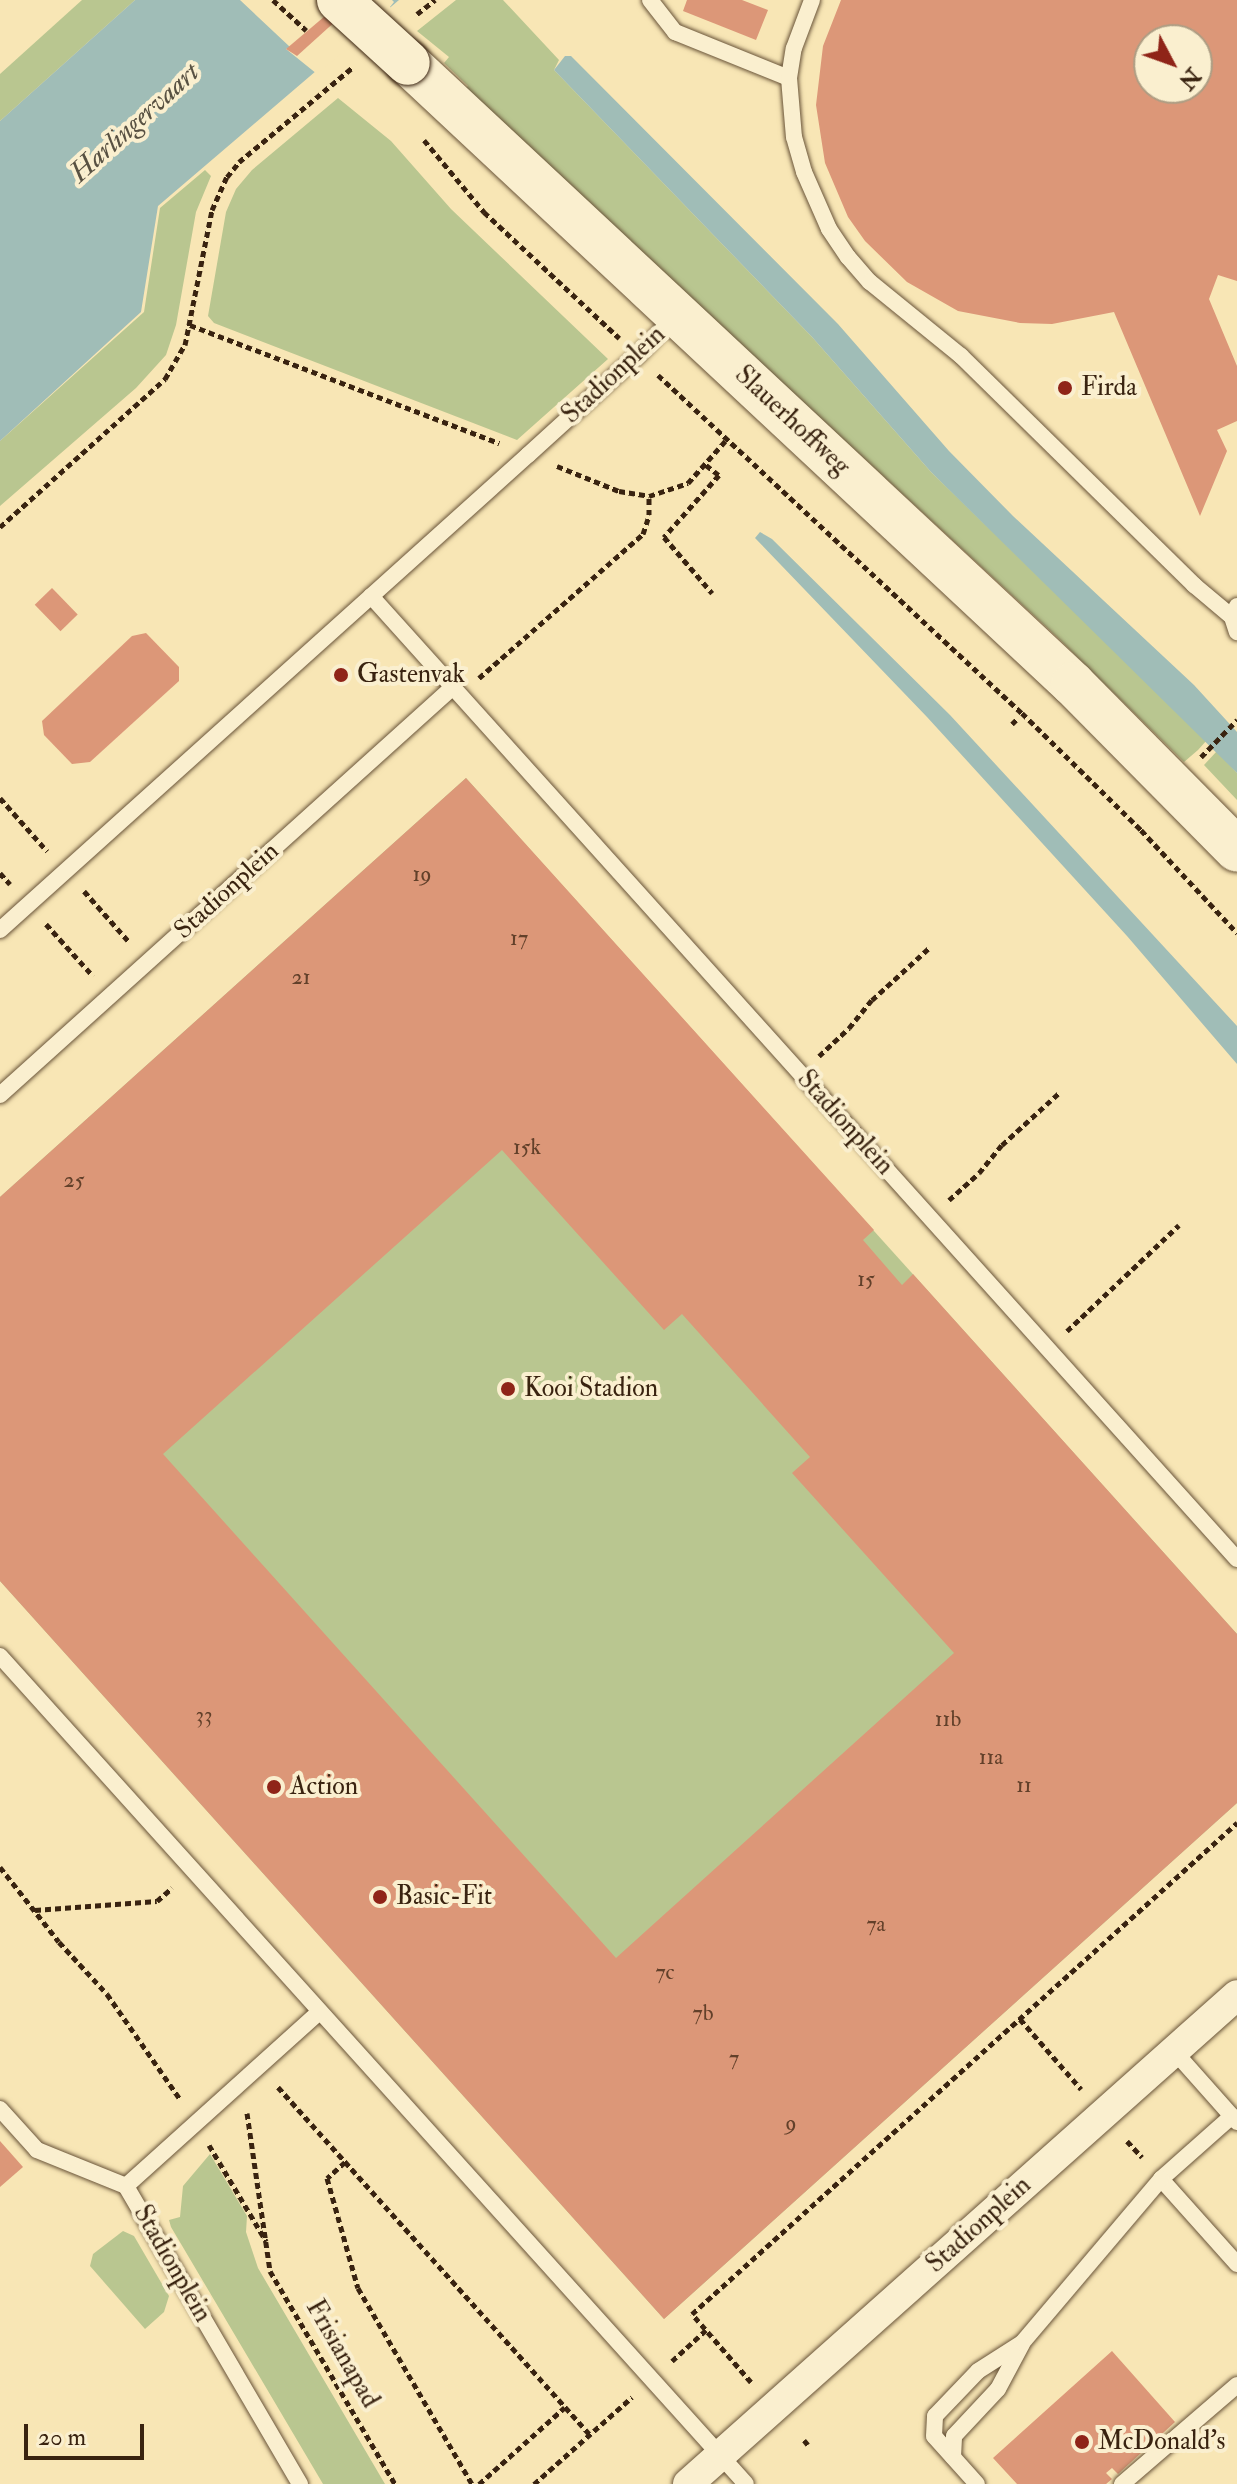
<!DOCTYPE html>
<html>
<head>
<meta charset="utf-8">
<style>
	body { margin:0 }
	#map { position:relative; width:1237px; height:2484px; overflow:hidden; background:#f8e6b5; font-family:"IM FELL Double Pica",serif }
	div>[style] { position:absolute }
	.green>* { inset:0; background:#b9c690 }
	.water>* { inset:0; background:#a0bdb7 }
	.pier>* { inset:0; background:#f8e6b5 }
	.building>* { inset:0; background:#dc9778; transform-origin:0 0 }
	.path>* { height:5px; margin-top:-2.5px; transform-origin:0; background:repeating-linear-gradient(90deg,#392310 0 6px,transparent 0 10px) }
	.roads { filter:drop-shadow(0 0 2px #695439) drop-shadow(0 0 2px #695439) }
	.lane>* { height:16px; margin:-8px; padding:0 8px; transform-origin:8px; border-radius:8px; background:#faefcf }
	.street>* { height:30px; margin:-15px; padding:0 15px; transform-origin:15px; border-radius:15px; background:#faefcf }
	.secondary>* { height:44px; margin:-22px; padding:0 22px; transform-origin:22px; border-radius:22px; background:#faefcf }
	.path-bridge>* { height:5px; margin-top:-2.5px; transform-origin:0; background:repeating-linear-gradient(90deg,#392310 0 6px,transparent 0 10px) }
	.bridges { filter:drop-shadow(0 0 2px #392310) drop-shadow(0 0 2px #392310) }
	.secondary-bridge>* { height:44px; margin:-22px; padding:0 22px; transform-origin:22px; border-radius:22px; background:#faefcf }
	.dots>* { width:22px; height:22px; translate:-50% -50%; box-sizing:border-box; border:4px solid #faefcf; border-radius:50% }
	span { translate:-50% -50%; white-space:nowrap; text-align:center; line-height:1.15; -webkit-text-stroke:8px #faefcf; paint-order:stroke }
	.number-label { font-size:22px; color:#62402a }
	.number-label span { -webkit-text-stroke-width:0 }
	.street-label { font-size:26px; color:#392310 }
	.poi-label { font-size:26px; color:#392310 }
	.left { translate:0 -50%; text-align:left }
	.water-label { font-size:28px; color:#585142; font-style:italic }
	.north { position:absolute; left:1133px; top:24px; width:80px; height:80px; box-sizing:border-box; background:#faefcf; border:2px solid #ad9d83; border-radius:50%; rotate:131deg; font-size:22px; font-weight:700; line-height:32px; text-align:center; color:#392310 }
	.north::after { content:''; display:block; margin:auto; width:28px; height:36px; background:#8f2418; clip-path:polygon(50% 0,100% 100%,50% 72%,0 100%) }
	.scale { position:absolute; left:24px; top:2424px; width:120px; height:36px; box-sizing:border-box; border:4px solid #392310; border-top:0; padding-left:10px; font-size:24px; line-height:28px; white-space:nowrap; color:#392310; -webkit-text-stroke:6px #faefcf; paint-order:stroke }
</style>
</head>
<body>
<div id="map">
	<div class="green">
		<i style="clip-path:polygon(82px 0,135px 0,0 121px,0 74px)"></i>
		<i style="clip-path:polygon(456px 0,503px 0,559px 60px,554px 70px,812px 337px,931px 472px,1207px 740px,1198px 750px,1184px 762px,1056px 636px,465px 89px,468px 86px,444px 63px,449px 57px,417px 31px)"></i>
		<i style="clip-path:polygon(338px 98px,391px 141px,451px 209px,608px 359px,517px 440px,214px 323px,208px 316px,226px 212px,236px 189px,252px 170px)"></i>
		<i style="clip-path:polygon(205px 170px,211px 176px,196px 212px,176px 325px,166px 355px,136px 388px,0 506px,0 441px,144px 312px,160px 208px)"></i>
		<i style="clip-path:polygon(1217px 751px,1237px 773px,1237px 800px,1204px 765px)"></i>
		<i style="clip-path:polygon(466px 778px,1237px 1634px,1237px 1803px,664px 2319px,0 1581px,0 1197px)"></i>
		<i style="clip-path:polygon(210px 2154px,247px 2216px,246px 2232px,258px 2268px,385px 2484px,323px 2484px,171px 2227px,169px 2220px,180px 2217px,183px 2186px)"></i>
		<i style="clip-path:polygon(123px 2231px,134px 2236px,169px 2296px,164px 2312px,145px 2329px,90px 2266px,93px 2254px)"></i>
	</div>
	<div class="water">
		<i style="clip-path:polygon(135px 0,399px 0,158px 206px,141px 312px,0 441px,0 121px)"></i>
		<i style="clip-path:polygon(565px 56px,571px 56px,838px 324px,949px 451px,1013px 516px,1194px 685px,1237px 732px,1237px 773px,931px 472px,812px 337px,554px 70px)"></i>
		<i style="clip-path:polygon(760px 532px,772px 539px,950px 715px,1237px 1026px,1237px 1064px,1127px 936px,927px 717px,755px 538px)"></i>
	</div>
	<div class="pier">
		<i style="clip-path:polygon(240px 0,392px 0,394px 2px,390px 7px,393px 10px,317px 74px,286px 49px,290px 47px)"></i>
	</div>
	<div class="building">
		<i style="clip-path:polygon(344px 0,359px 0,297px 56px,286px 49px)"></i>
		<i style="clip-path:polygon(687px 0,742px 0,768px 10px,756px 40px,683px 11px)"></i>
		<i style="clip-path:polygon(evenodd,841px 0,1237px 0,1237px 281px,1218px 275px,1209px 299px,1237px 366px,1237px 421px,1217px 430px,1227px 451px,1200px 516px,1114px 312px,1052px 324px,1020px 323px,958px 311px,907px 282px,865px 241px,848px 217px,825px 163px,816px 105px,823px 46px,841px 0,1149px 40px,1197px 40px,1197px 88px,1149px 88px,1149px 40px)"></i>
		<i style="left:52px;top:588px;width:37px;height:24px;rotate:46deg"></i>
		<i style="clip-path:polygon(146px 633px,179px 667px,179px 681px,90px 762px,72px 764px,44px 735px,42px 721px,132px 636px)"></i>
		<i style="clip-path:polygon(evenodd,466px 778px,874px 1230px,863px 1240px,902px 1285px,913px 1274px,1237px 1634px,1237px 1803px,664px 2319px,0 1581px,0 1197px,466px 778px,502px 1150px,664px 1330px,682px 1314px,810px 1457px,792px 1473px,954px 1653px,616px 1958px,163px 1454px,502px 1150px)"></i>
		<i style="clip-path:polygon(0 2141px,23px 2167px,0 2187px)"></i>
		<i style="clip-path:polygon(1112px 2351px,1175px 2422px,1118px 2474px,1112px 2468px,1106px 2473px,1112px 2479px,1106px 2484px,1017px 2484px,993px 2458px)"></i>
	</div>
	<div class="path">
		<i style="left:417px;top:14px;width:23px;rotate:-38deg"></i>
		<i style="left:424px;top:140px;width:94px;rotate:50.2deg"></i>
		<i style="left:484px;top:212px;width:185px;rotate:43deg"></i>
		<i style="left:190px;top:325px;width:331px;rotate:20.9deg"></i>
		<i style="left:658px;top:375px;width:497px;rotate:42.9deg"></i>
		<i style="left:1022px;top:713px;width:167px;rotate:44.5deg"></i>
		<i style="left:1141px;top:830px;width:141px;rotate:47deg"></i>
		<i style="left:706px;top:465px;width:16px;rotate:38deg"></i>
		<i style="left:719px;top:475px;width:83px;rotate:131.6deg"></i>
		<i style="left:664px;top:537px;width:74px;rotate:49.4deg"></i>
		<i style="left:557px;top:466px;width:67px;rotate:22deg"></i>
		<i style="left:619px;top:491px;width:30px;rotate:9deg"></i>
		<i style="left:649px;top:496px;width:41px;rotate:-18.4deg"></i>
		<i style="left:688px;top:483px;width:60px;rotate:-48.4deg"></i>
		<i style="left:0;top:527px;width:222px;rotate:-41.9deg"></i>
		<i style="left:165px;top:379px;width:39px;rotate:-60deg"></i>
		<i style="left:185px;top:345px;width:138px;rotate:-78.7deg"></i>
		<i style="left:212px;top:210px;width:36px;rotate:-66deg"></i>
		<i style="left:227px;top:177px;width:19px;rotate:-51deg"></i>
		<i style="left:239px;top:162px;width:148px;rotate:-39.8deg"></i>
		<i style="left:479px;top:678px;width:218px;rotate:-41.3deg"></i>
		<i style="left:643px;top:534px;width:20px;rotate:-72deg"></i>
		<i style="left:649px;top:515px;width:19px;rotate:-90deg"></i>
		<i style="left:1012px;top:724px;width:6px;rotate:-45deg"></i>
		<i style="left:1201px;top:757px;width:52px;rotate:-45.8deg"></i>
		<i style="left:0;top:798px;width:71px;rotate:48.4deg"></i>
		<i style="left:0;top:873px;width:15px;rotate:48deg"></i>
		<i style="left:84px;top:891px;width:69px;rotate:48.5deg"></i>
		<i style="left:46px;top:924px;width:70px;rotate:47.9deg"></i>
		<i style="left:819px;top:1056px;width:41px;rotate:-43deg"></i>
		<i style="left:849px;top:1028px;width:36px;rotate:-51deg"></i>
		<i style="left:872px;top:1000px;width:77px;rotate:-42.4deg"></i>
		<i style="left:949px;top:1200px;width:40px;rotate:-42deg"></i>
		<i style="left:979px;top:1173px;width:36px;rotate:-51deg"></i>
		<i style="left:1002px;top:1145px;width:79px;rotate:-42.4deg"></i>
		<i style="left:1067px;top:1331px;width:154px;rotate:-43.4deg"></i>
		<i style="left:0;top:1867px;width:95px;rotate:51.8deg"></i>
		<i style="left:59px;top:1942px;width:71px;rotate:47.3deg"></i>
		<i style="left:107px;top:1994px;width:128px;rotate:55.2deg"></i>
		<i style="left:35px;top:1910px;width:122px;rotate:-4.2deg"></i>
		<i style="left:157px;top:1901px;width:20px;rotate:-41deg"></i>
		<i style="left:1020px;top:2019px;width:93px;rotate:48.9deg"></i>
		<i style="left:278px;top:2087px;width:467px;rotate:48.1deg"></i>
		<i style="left:247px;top:2113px;width:160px;rotate:81.7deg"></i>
		<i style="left:270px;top:2271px;width:247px;rotate:59.6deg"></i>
		<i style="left:1127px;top:2141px;width:22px;rotate:47deg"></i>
		<i style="left:209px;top:2145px;width:112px;rotate:59.3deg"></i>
		<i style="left:345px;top:2162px;width:24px;rotate:138deg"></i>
		<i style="left:327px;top:2178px;width:114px;rotate:74.3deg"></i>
		<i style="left:358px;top:2288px;width:227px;rotate:59.8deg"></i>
		<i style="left:672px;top:2361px;width:46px;rotate:-42.4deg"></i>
		<i style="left:751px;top:2382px;width:90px;rotate:-130.9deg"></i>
		<i style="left:692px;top:2314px;width:734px;rotate:-42.02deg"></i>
		<i style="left:804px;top:2440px;width:6px;rotate:51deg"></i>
		<i style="left:479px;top:2484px;width:115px;rotate:-41.8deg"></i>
		<i style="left:534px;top:2484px;width:131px;rotate:-41.6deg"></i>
	</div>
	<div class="roads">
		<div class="lane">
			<i style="left:650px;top:0;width:41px;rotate:52deg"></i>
			<i style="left:675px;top:32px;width:123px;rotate:22deg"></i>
			<i style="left:789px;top:78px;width:59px;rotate:85.2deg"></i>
			<i style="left:794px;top:137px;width:36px;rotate:74deg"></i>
			<i style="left:804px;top:172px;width:62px;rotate:66.3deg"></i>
			<i style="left:829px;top:229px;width:34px;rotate:56deg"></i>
			<i style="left:848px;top:257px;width:33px;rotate:49deg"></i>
			<i style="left:870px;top:282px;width:117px;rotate:39.1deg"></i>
			<i style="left:961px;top:356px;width:327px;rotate:44.5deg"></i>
			<i style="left:1194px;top:585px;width:50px;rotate:40.1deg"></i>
			<i style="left:789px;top:78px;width:30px;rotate:-81deg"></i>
			<i style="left:794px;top:48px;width:51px;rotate:-69.4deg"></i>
			<i style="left:371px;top:596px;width:1295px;rotate:48.04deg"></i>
			<i style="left:1237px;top:606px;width:12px;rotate:114deg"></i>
			<i style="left:1232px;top:617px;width:16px;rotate:72deg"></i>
			<i style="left:0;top:930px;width:710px;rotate:-41.98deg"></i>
			<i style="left:528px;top:455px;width:149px;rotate:-42.3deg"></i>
			<i style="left:638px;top:355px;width:56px;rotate:-45.7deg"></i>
			<i style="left:0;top:1095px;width:610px;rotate:-42.01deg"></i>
			<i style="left:0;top:1656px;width:1114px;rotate:47.98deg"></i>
			<i style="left:1174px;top:2051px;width:95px;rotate:48.4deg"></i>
			<i style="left:0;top:2109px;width:55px;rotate:47.9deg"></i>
			<i style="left:37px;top:2150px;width:96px;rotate:22deg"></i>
			<i style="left:1232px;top:2116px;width:95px;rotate:138.4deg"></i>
			<i style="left:1161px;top:2179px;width:114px;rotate:48.2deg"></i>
			<i style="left:953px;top:2457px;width:21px;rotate:-87deg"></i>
			<i style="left:954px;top:2436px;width:64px;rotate:-46.9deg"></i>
			<i style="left:998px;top:2389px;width:51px;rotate:-61.9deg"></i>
			<i style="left:300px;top:2484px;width:345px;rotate:-120.3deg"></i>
			<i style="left:126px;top:2186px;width:260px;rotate:-42deg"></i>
			<i style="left:977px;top:2484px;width:64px;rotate:-131.9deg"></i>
			<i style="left:934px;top:2436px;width:20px;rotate:-87deg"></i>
			<i style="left:935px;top:2416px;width:62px;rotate:-46.3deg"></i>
			<i style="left:978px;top:2371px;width:52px;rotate:-32.5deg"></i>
			<i style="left:1022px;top:2343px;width:215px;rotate:-49.7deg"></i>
			<i style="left:1122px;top:2484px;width:152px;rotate:-40.7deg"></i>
		</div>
		<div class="street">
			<i style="left:688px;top:2484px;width:735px;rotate:-41.69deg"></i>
		</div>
		<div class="secondary">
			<i style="left:408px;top:63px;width:910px;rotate:43.04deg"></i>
			<i style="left:1073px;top:684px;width:233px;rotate:45.3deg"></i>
		</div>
	</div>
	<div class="path-bridge">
		<i style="left:273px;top:0;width:45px;rotate:42.3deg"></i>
	</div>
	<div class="bridges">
		<div class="secondary-bridge">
			<i style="left:339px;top:0;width:93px;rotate:42.4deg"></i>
		</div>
	</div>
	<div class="dots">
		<i style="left:1065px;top:388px;background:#8f2418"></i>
		<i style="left:341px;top:675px;background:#8f2418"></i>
		<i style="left:508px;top:1389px;background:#8f2418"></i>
		<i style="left:274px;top:1787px;background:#8f2418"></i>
		<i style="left:380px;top:1897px;background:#8f2418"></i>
		<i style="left:1082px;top:2442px;background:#8f2418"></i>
	</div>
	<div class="number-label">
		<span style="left:422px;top:875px">19</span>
		<span style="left:519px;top:939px">17</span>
		<span style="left:301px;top:978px">21</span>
		<span style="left:527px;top:1148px">15k</span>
		<span style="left:74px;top:1181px">25</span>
		<span style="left:866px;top:1280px">15</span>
		<span style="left:204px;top:1716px">33</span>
		<span style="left:948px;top:1720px">11b</span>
		<span style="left:991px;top:1758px">11a</span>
		<span style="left:1024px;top:1786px">11</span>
		<span style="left:876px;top:1925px">7a</span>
		<span style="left:665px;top:1973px">7c</span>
		<span style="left:703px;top:2014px">7b</span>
		<span style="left:734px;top:2059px">7</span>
		<span style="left:791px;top:2124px">9</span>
	</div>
	<div class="street-label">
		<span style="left:614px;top:375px;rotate:-43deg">Stadionplein</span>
		<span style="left:792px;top:421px;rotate:43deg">Slauerhoffweg</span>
		<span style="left:227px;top:891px;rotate:-42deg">Stadionplein</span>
		<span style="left:845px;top:1123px;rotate:48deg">Stadionplein</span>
		<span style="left:979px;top:2225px;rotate:-42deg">Stadionplein</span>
		<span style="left:172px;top:2264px;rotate:60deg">Stadionplein</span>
		<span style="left:342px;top:2354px;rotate:60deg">Frisianapad</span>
	</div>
	<div class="poi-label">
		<span class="left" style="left:1081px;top:388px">Firda</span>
		<span class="left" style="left:357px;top:675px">Gastenvak</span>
		<span class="left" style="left:524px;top:1389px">Kooi Stadion</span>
		<span class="left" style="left:290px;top:1787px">Action</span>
		<span class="left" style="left:396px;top:1897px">Basic-Fit</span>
		<span class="left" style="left:1098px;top:2442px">McDonald's</span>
	</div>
	<div class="water-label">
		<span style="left:135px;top:123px;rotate:-42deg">Harlingervaart</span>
	</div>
	<div class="north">N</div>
	<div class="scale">20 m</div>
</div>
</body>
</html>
